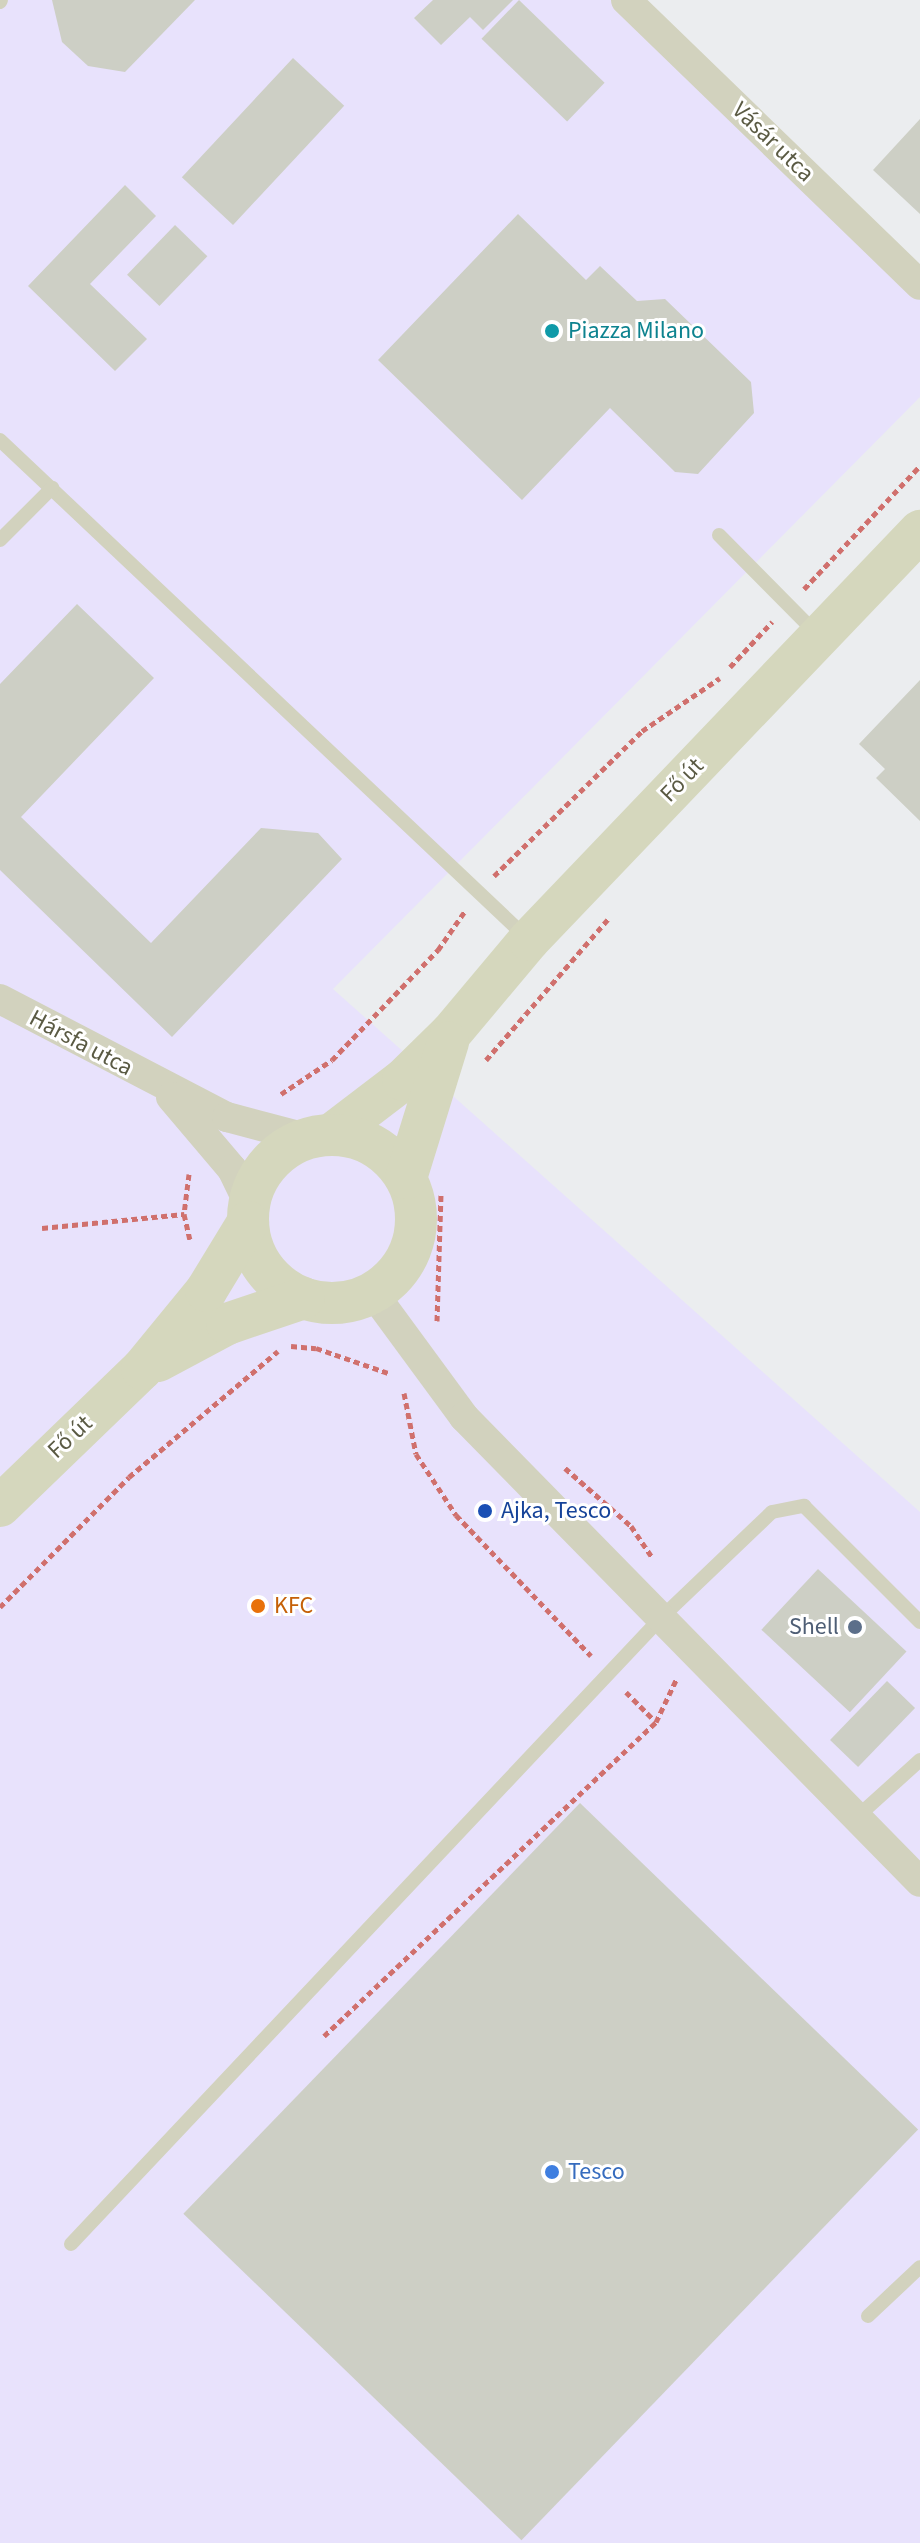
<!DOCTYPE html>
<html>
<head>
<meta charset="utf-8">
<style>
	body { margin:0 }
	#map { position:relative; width:920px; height:2543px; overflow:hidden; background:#ebedef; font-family:"Source Sans 3",sans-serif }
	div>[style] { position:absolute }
	.commercial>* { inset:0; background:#e8e2fc }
	.building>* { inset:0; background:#cdcfc5; transform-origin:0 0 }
	.path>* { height:5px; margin-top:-2.5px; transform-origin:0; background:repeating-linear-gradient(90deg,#d0706d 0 6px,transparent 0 10px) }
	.lane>* { height:14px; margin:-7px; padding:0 7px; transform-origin:7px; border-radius:7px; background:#d2d2be }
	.street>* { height:30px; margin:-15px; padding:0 15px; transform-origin:15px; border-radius:15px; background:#d2d2be }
	.secondary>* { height:42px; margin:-21px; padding:0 21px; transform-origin:21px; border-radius:21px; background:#d5d7bd }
	.secondary>.ring { margin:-21px; padding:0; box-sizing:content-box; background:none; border:42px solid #d5d7bd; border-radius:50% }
	.dots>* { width:22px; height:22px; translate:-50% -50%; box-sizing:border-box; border:4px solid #fff; border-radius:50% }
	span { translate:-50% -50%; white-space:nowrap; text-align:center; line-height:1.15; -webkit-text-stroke:6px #fff; paint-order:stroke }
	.street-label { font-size:24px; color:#5a5a43 }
	.culture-label { font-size:24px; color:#0d838f }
	.left { translate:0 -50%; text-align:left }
	.transit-label { font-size:24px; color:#164399 }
	.food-label { font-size:24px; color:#c56008 }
	.service-label { font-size:24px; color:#4e5e75 }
	.right { translate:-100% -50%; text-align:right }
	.shop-label { font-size:24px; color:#366cbe }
</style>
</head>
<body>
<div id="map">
	<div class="commercial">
		<i style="clip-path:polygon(0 0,633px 0,920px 272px,920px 397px,333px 989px,920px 1512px,920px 2543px,0 2543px)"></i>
	</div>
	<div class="building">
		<i style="clip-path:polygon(52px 0,195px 0,125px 72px,88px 66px,62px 42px)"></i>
		<i style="clip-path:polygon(433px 0,513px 0,483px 30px,470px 17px,441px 45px,414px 18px)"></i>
		<i style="left:519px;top:0;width:119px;height:54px;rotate:44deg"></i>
		<i style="left:293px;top:58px;width:70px;height:163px;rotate:43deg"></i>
		<i style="clip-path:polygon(920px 119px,920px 214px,873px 170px)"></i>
		<i style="clip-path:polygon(125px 185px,156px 216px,90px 284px,147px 339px,115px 371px,28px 286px)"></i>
		<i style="clip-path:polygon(518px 214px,586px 280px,600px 266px,637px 301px,665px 299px,751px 382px,754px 413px,698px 474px,675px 472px,610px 408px,522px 500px,378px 360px)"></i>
		<i style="left:175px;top:225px;width:45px;height:69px;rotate:44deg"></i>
		<i style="clip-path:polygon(77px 604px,154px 678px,21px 817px,151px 943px,261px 828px,318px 833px,342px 859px,172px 1037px,0 870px,0 684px)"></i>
		<i style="clip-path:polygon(920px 680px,920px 821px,876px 778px,885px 769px,859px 744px)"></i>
		<i style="left:818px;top:1569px;width:121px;height:83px;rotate:43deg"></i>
		<i style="left:887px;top:1681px;width:39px;height:82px;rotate:44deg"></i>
		<i style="left:580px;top:1803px;width:470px;height:571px;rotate:44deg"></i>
	</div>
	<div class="path">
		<i style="left:804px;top:589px;width:169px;rotate:-46.7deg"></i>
		<i style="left:730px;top:667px;width:62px;rotate:-47deg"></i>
		<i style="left:494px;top:876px;width:207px;rotate:-44.4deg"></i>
		<i style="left:642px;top:731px;width:94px;rotate:-34.2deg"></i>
		<i style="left:486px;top:1060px;width:186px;rotate:-49.1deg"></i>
		<i style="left:281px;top:1094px;width:61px;rotate:-33.7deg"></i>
		<i style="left:332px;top:1060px;width:153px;rotate:-46.1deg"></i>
		<i style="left:438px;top:950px;width:47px;rotate:-55.3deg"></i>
		<i style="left:189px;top:1174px;width:40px;rotate:97.1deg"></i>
		<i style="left:184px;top:1214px;width:26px;rotate:77deg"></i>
		<i style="left:42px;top:1228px;width:143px;rotate:-5.6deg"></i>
		<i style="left:437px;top:1321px;width:126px;rotate:-88.2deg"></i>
		<i style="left:291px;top:1346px;width:25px;rotate:5deg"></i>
		<i style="left:316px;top:1348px;width:76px;rotate:19.1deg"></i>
		<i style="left:404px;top:1393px;width:62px;rotate:78.9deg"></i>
		<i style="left:416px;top:1454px;width:73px;rotate:56.7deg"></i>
		<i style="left:456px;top:1515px;width:195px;rotate:46.2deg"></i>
		<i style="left:565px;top:1468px;width:88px;rotate:41.3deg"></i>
		<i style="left:631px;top:1526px;width:37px;rotate:56deg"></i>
		<i style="left:0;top:1607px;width:183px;rotate:-45.2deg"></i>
		<i style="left:129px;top:1477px;width:195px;rotate:-40.2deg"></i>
		<i style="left:626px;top:1692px;width:42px;rotate:45deg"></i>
		<i style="left:324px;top:2036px;width:457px;rotate:-43.4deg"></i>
		<i style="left:656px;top:1722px;width:47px;rotate:-64.5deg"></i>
	</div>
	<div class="lane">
		<i style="left:0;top:2px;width:2px;rotate:-63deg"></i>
		<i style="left:0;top:440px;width:724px;rotate:43.38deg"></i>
		<i style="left:719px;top:535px;width:138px;rotate:45.3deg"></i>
		<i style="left:0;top:540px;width:74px;rotate:-45deg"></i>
		<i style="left:857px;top:1817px;width:85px;rotate:-42.1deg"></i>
		<i style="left:71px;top:2244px;width:860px;rotate:-46.7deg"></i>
		<i style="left:661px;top:1618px;width:153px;rotate:-43.7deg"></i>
		<i style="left:772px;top:1512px;width:33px;rotate:-11deg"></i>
		<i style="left:804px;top:1506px;width:164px;rotate:45deg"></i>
		<i style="left:868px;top:2316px;width:71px;rotate:-43.3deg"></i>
	</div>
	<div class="street">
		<i style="left:626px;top:0;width:409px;rotate:44.1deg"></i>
		<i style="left:0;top:999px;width:256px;rotate:27.5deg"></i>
		<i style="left:227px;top:1117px;width:82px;rotate:14.9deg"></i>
		<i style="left:171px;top:1097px;width:94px;rotate:49.7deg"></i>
		<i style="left:232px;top:1169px;width:39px;rotate:64deg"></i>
		<i style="left:373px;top:1293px;width:154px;rotate:53.7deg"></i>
		<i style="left:464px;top:1417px;width:651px;rotate:45.56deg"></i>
	</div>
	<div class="secondary">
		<i style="left:332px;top:1134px;width:89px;rotate:-37.3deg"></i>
		<i style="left:403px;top:1080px;width:67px;rotate:-44.4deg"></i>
		<i style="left:451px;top:1033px;width:121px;rotate:-50deg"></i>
		<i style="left:529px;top:940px;width:566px;rotate:-46.29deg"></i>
		<i class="ring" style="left:248px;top:1135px;width:126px;height:126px"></i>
		<i style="left:406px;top:1178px;width:142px;rotate:-72.8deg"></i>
		<i style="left:158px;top:1361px;width:78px;rotate:-28.2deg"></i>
		<i style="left:227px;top:1324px;width:81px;rotate:-18.7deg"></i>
		<i style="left:0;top:1506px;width:197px;rotate:-44deg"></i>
		<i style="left:142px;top:1369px;width:101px;rotate:-50.6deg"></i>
		<i style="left:206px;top:1291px;width:81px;rotate:-58.7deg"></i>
	</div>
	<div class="dots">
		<i style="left:552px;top:331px;background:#0f9aa8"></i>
		<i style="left:485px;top:1511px;background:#1a4fb4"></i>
		<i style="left:258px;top:1606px;background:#e8710a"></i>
		<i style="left:855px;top:1627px;background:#5c6f8a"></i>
		<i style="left:552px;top:2172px;background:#3f7fe0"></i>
	</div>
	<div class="street-label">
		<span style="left:773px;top:142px;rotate:44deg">Vásár utca</span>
		<span style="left:682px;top:780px;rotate:-46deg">Fő út</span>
		<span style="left:81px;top:1043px;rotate:28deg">Hársfa utca</span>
		<span style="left:70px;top:1437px;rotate:-43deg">Fő út</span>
	</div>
	<div class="culture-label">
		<span class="left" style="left:568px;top:331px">Piazza Milano</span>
	</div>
	<div class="transit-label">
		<span class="left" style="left:501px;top:1511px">Ajka, Tesco</span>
	</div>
	<div class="food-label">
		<span class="left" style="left:274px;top:1606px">KFC</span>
	</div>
	<div class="service-label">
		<span class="right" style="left:839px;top:1627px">Shell</span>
	</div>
	<div class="shop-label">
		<span class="left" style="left:568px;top:2172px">Tesco</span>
	</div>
</div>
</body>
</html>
